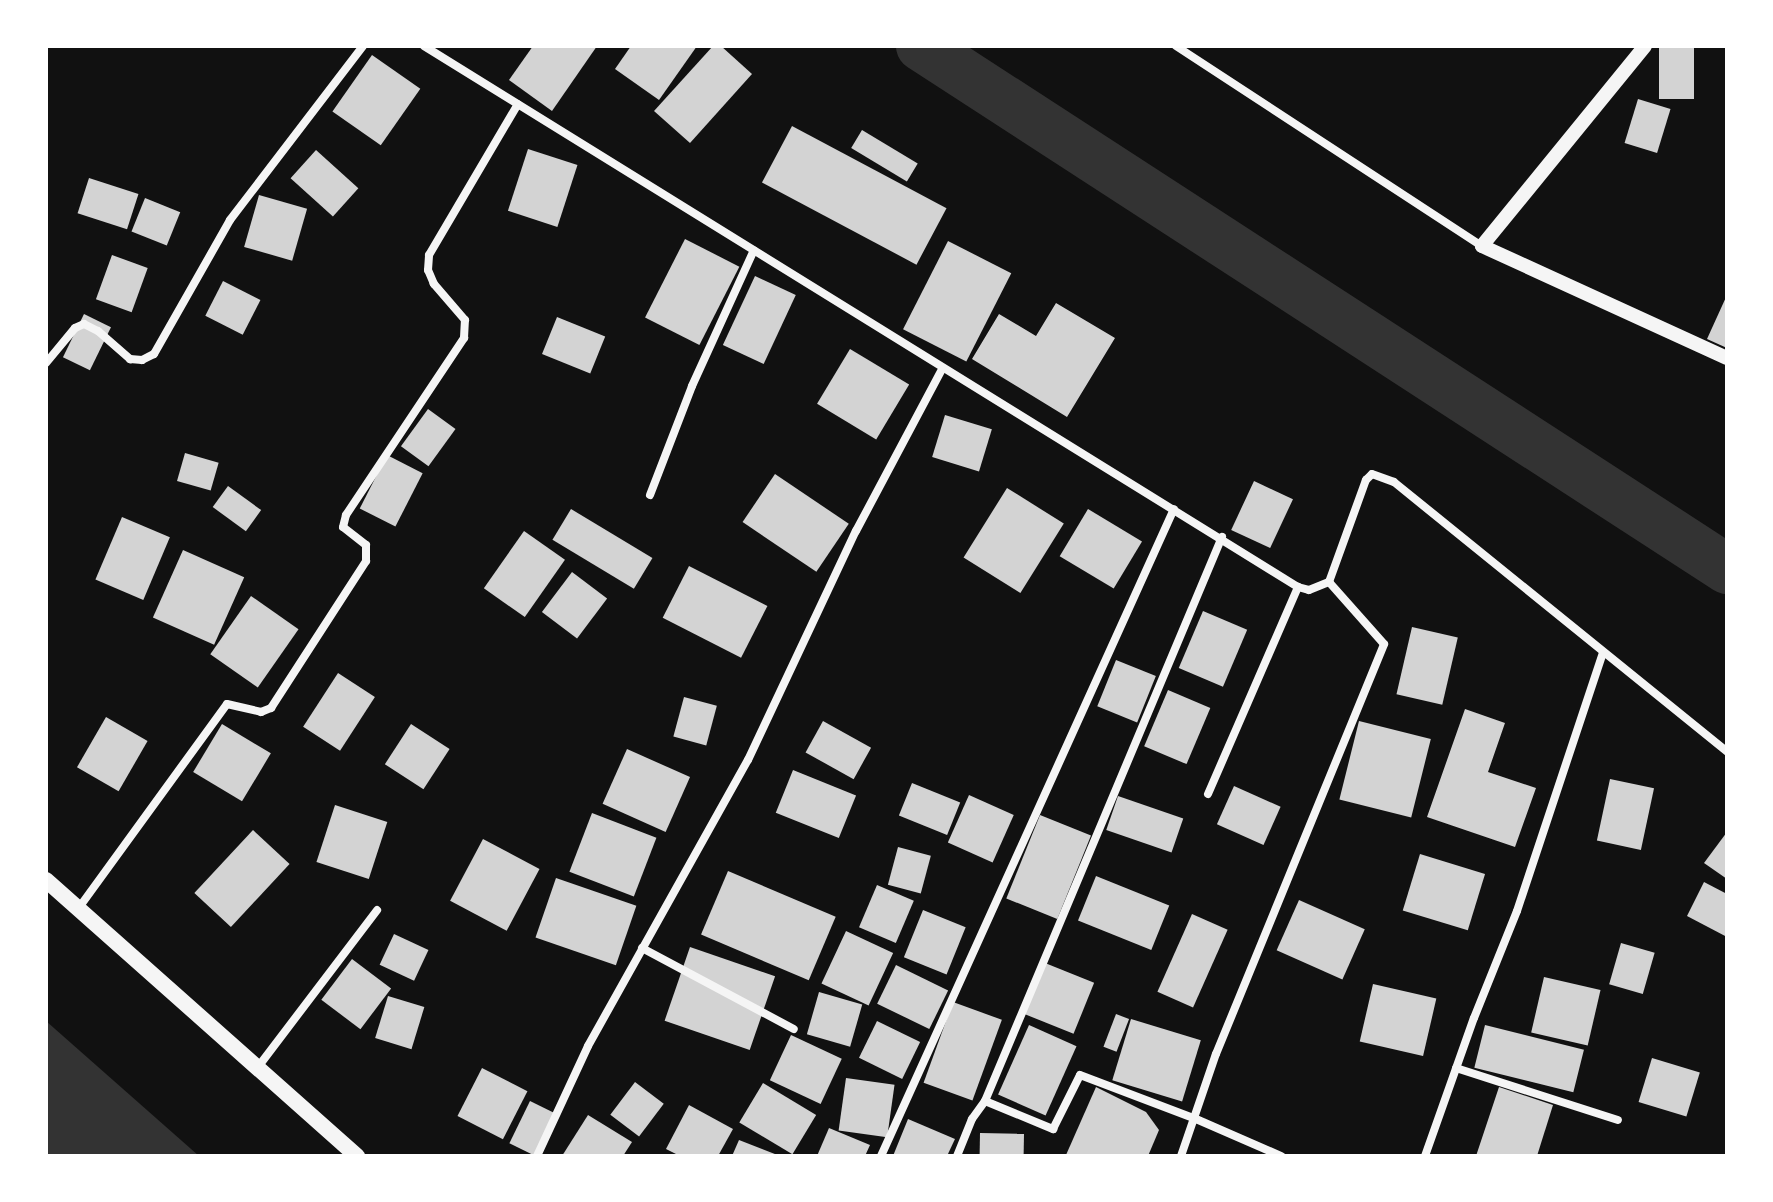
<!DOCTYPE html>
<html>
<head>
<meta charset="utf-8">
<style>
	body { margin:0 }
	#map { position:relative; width:1773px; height:1202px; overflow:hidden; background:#111; font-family:"Open Sans",sans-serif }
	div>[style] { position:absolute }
	.water>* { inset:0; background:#333 }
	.canal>* { height:50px; margin:-25px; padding:0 25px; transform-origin:25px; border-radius:25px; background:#333 }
	.building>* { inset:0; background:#d3d3d3; transform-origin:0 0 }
	.minor>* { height:8px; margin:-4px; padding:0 4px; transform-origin:4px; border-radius:4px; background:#f5f5f5 }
	.tertiary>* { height:14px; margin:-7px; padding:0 7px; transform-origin:7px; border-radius:7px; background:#f5f5f5 }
	.secondary>* { height:16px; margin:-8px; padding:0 8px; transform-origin:8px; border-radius:8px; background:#f5f5f5 }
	span { translate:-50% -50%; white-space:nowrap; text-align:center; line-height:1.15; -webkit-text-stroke:8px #fff; paint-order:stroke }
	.frame { position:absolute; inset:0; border:48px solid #fff; pointer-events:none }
</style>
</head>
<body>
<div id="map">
	<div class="water">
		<i style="clip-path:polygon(46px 1021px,199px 1156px,46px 1156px)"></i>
	</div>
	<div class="canal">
		<i style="left:921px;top:46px;width:961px;rotate:32.98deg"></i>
	</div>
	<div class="building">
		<i style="clip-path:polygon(533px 46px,597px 46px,552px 111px,509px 80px)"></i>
		<i style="clip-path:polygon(631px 46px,697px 46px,659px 100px,615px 69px)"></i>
		<i style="clip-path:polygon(713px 46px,721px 46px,752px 74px,690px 143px,654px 111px)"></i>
		<i style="left:1659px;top:46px;width:35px;height:53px"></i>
		<i style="left:372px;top:55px;width:59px;height:69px;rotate:35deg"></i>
		<i style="left:1638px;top:99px;width:34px;height:46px;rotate:17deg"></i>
		<i style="left:792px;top:126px;width:175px;height:64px;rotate:28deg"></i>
		<i style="left:862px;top:130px;width:65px;height:21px;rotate:31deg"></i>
		<i style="left:528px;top:149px;width:52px;height:65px;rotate:18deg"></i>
		<i style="left:316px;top:150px;width:57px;height:38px;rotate:42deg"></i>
		<i style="left:89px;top:178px;width:52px;height:37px;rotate:18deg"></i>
		<i style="left:259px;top:195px;width:50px;height:54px;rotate:16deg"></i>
		<i style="left:145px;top:198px;width:38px;height:36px;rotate:22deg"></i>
		<i style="left:685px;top:239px;width:61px;height:88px;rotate:27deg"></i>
		<i style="left:948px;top:241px;width:71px;height:99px;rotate:27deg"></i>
		<i style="left:112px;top:255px;width:38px;height:47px;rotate:20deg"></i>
		<i style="left:755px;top:276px;width:45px;height:76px;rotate:25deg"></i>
		<i style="left:223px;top:281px;width:42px;height:39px;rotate:27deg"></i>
		<i style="clip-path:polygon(1727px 295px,1727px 348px,1707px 339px)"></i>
		<i style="clip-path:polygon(1056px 303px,1115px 338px,1067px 417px,972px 359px,999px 314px,1036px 336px)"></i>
		<i style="left:84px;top:314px;width:30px;height:48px;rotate:26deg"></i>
		<i style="left:557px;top:317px;width:52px;height:40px;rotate:22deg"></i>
		<i style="left:850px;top:349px;width:69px;height:64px;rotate:31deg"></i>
		<i style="left:428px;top:409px;width:34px;height:46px;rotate:36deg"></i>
		<i style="left:945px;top:415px;width:49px;height:44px;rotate:17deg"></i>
		<i style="left:185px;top:453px;width:35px;height:29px;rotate:16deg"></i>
		<i style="left:387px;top:455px;width:40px;height:60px;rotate:27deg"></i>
		<i style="left:775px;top:474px;width:89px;height:58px;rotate:34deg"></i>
		<i style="left:1254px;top:481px;width:43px;height:54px;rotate:25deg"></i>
		<i style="left:228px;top:486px;width:41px;height:26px;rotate:36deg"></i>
		<i style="left:1007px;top:488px;width:67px;height:82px;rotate:32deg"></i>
		<i style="left:571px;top:509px;width:95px;height:36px;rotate:31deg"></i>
		<i style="left:1088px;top:509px;width:63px;height:55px;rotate:31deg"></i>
		<i style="left:122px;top:517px;width:52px;height:68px;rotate:23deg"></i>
		<i style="left:524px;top:531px;width:50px;height:70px;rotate:35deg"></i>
		<i style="left:183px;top:550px;width:67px;height:74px;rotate:24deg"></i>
		<i style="left:689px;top:566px;width:88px;height:58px;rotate:27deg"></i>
		<i style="left:572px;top:572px;width:44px;height:50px;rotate:37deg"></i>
		<i style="left:251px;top:596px;width:58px;height:71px;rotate:35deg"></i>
		<i style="left:1203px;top:611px;width:48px;height:62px;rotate:23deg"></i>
		<i style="left:1412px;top:627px;width:47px;height:69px;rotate:13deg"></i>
		<i style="left:1116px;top:660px;width:43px;height:50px;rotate:22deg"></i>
		<i style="left:338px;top:673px;width:44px;height:64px;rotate:33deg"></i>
		<i style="left:1168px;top:690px;width:46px;height:61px;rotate:23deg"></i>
		<i style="left:684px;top:697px;width:34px;height:41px;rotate:15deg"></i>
		<i style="clip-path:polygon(1465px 709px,1505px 723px,1488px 772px,1536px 788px,1515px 847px,1427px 817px)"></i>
		<i style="left:106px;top:717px;width:48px;height:58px;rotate:30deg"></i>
		<i style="left:823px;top:721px;width:55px;height:36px;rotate:29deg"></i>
		<i style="left:1359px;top:721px;width:74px;height:81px;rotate:14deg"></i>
		<i style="left:222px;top:724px;width:57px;height:56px;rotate:31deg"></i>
		<i style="left:411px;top:724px;width:46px;height:48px;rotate:33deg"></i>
		<i style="left:627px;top:749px;width:69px;height:60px;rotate:24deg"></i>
		<i style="left:793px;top:770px;width:68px;height:46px;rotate:22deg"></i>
		<i style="left:1610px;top:779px;width:45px;height:63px;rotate:12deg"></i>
		<i style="left:912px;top:783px;width:52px;height:35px;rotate:22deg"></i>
		<i style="left:1234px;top:786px;width:51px;height:42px;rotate:24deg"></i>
		<i style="left:969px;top:795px;width:49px;height:52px;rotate:24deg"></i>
		<i style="left:1118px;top:796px;width:69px;height:36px;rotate:19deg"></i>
		<i style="left:335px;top:805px;width:55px;height:60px;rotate:18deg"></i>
		<i style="left:592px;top:813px;width:69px;height:63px;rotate:21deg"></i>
		<i style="left:1040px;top:815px;width:55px;height:90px;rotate:22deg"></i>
		<i style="left:253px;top:830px;width:50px;height:86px;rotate:43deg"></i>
		<i style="clip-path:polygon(1727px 832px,1727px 879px,1704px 863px)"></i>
		<i style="left:483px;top:839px;width:64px;height:70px;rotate:28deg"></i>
		<i style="left:898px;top:847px;width:34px;height:39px;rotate:15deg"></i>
		<i style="left:1420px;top:854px;width:68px;height:59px;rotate:17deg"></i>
		<i style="left:728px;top:871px;width:117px;height:69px;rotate:23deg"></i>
		<i style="left:1096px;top:876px;width:79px;height:48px;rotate:22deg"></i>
		<i style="left:556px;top:878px;width:85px;height:63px;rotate:19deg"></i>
		<i style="clip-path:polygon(1704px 882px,1727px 894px,1727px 937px,1687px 916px)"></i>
		<i style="left:877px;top:885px;width:40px;height:46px;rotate:23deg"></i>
		<i style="left:1299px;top:900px;width:72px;height:55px;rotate:24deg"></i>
		<i style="left:923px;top:910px;width:46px;height:51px;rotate:22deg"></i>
		<i style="left:1192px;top:914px;width:39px;height:85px;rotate:24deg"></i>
		<i style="left:846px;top:931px;width:52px;height:58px;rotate:25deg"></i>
		<i style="left:394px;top:934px;width:38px;height:34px;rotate:25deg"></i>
		<i style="left:1621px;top:943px;width:35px;height:43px;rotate:16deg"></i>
		<i style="left:690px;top:947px;width:90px;height:78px;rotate:19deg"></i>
		<i style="left:352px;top:959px;width:49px;height:51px;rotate:37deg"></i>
		<i style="left:1045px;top:963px;width:53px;height:55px;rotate:22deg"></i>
		<i style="left:896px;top:965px;width:58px;height:43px;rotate:26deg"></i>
		<i style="left:1544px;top:977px;width:58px;height:57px;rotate:13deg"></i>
		<i style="left:1373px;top:984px;width:65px;height:59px;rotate:13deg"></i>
		<i style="left:819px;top:992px;width:45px;height:44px;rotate:16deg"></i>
		<i style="left:388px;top:996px;width:38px;height:44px;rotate:17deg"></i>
		<i style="left:953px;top:1002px;width:52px;height:86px;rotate:20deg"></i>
		<i style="left:1116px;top:1014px;width:14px;height:35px;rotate:21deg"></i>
		<i style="left:1131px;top:1019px;width:73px;height:64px;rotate:17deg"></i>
		<i style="left:877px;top:1021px;width:48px;height:41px;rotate:26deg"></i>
		<i style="left:1029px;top:1025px;width:52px;height:76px;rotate:24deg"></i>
		<i style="left:1485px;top:1025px;width:102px;height:44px;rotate:14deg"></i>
		<i style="left:791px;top:1035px;width:56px;height:50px;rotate:25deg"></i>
		<i style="left:1652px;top:1058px;width:50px;height:46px;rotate:17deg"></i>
		<i style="left:482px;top:1068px;width:51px;height:54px;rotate:27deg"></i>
		<i style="left:846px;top:1078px;width:49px;height:53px;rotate:8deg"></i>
		<i style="left:635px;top:1082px;width:36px;height:41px;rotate:37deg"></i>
		<i style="left:763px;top:1083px;width:62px;height:46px;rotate:31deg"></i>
		<i style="clip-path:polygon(1096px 1087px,1146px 1112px,1159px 1130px,1148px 1156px,1066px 1155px)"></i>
		<i style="clip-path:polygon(1499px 1087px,1553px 1105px,1537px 1156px,1476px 1156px)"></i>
		<i style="left:530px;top:1101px;width:30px;height:47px;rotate:26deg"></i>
		<i style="clip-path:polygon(689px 1105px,733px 1129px,718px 1156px,680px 1156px,666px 1149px)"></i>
		<i style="clip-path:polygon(588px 1115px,632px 1142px,623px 1156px,562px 1156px)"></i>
		<i style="clip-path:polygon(908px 1119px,955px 1139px,947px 1156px,893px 1156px)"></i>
		<i style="clip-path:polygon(829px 1128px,870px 1145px,865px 1156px,817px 1156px)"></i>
		<i style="left:980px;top:1133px;width:44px;height:23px;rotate:1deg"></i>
		<i style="clip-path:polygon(739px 1140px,780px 1156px,732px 1156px)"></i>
	</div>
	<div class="minor">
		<i style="left:424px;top:46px;width:1028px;rotate:31.76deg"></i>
		<i style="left:1298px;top:587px;width:11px;rotate:15deg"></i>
		<i style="left:1309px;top:590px;width:22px;rotate:-22deg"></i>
		<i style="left:1329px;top:582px;width:109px;rotate:-70.1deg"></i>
		<i style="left:1366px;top:480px;width:8px;rotate:-45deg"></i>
		<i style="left:1372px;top:474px;width:23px;rotate:20deg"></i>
		<i style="left:1394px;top:482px;width:429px;rotate:39deg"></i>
		<i style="left:1176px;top:46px;width:366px;rotate:33.2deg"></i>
		<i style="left:46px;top:363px;width:45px;rotate:-50.4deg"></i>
		<i style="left:75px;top:328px;width:10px;rotate:-24deg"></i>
		<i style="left:84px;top:324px;width:16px;rotate:27deg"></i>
		<i style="left:98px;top:331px;width:43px;rotate:41.2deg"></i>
		<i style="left:130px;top:359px;width:12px;rotate:5deg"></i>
		<i style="left:142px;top:360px;width:13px;rotate:-27deg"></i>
		<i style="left:154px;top:354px;width:154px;rotate:-60.4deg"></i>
		<i style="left:230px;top:220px;width:219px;rotate:-52.6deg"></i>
		<i style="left:650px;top:495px;width:117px;rotate:-68.9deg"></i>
		<i style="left:692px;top:386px;width:149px;rotate:-65.5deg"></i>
		<i style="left:1208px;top:794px;width:226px;rotate:-66.5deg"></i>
		<i style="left:78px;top:909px;width:253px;rotate:-54deg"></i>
		<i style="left:227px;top:704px;width:35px;rotate:13deg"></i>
		<i style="left:261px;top:712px;width:11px;rotate:-22deg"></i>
		<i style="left:271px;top:708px;width:175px;rotate:-57.1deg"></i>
		<i style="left:366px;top:561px;width:16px;rotate:-90deg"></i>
		<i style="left:366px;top:545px;width:29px;rotate:-142deg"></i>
		<i style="left:343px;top:527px;width:12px;rotate:-76deg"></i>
		<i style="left:346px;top:515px;width:213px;rotate:-56.3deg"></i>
		<i style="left:464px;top:338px;width:18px;rotate:-87deg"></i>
		<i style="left:465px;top:320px;width:48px;rotate:-130.7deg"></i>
		<i style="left:434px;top:284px;width:15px;rotate:-113deg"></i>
		<i style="left:428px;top:270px;width:15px;rotate:-86deg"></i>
		<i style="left:429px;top:255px;width:175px;rotate:-59.5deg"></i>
		<i style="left:642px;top:948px;width:172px;rotate:28.1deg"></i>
		<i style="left:258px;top:1067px;width:197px;rotate:-52.8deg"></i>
		<i style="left:1456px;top:1068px;width:170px;rotate:17.8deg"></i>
		<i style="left:985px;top:1101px;width:612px;rotate:-67.21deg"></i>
		<i style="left:537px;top:1156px;width:121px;rotate:-65.1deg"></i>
		<i style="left:588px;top:1046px;width:328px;rotate:-60.8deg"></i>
		<i style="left:748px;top:760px;width:253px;rotate:-64.8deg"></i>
		<i style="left:856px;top:531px;width:183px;rotate:-62deg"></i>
		<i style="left:881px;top:1156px;width:710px;rotate:-65.64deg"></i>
		<i style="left:957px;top:1156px;width:40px;rotate:-68deg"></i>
		<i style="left:972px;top:1119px;width:22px;rotate:-54deg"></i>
		<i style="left:985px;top:1101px;width:74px;rotate:22.4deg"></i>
		<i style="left:1053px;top:1129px;width:60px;rotate:-63.4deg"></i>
		<i style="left:1080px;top:1075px;width:124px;rotate:20.8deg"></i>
		<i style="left:1196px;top:1119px;width:93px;rotate:23.5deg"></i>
		<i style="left:1181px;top:1156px;width:108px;rotate:-71.1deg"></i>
		<i style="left:1216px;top:1054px;width:443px;rotate:-67.7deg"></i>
		<i style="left:1384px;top:644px;width:83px;rotate:-131.6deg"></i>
		<i style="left:1425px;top:1156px;width:146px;rotate:-70.5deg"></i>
		<i style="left:1474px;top:1018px;width:115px;rotate:-68.1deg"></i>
		<i style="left:1517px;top:911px;width:272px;rotate:-71.6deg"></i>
	</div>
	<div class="tertiary">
		<i style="left:1645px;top:46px;width:258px;rotate:129.2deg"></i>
		<i style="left:1482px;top:246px;width:269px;rotate:24.6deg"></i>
	</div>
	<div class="secondary">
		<i style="left:46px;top:880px;width:416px;rotate:41.6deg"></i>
	</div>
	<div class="frame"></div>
</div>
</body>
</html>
